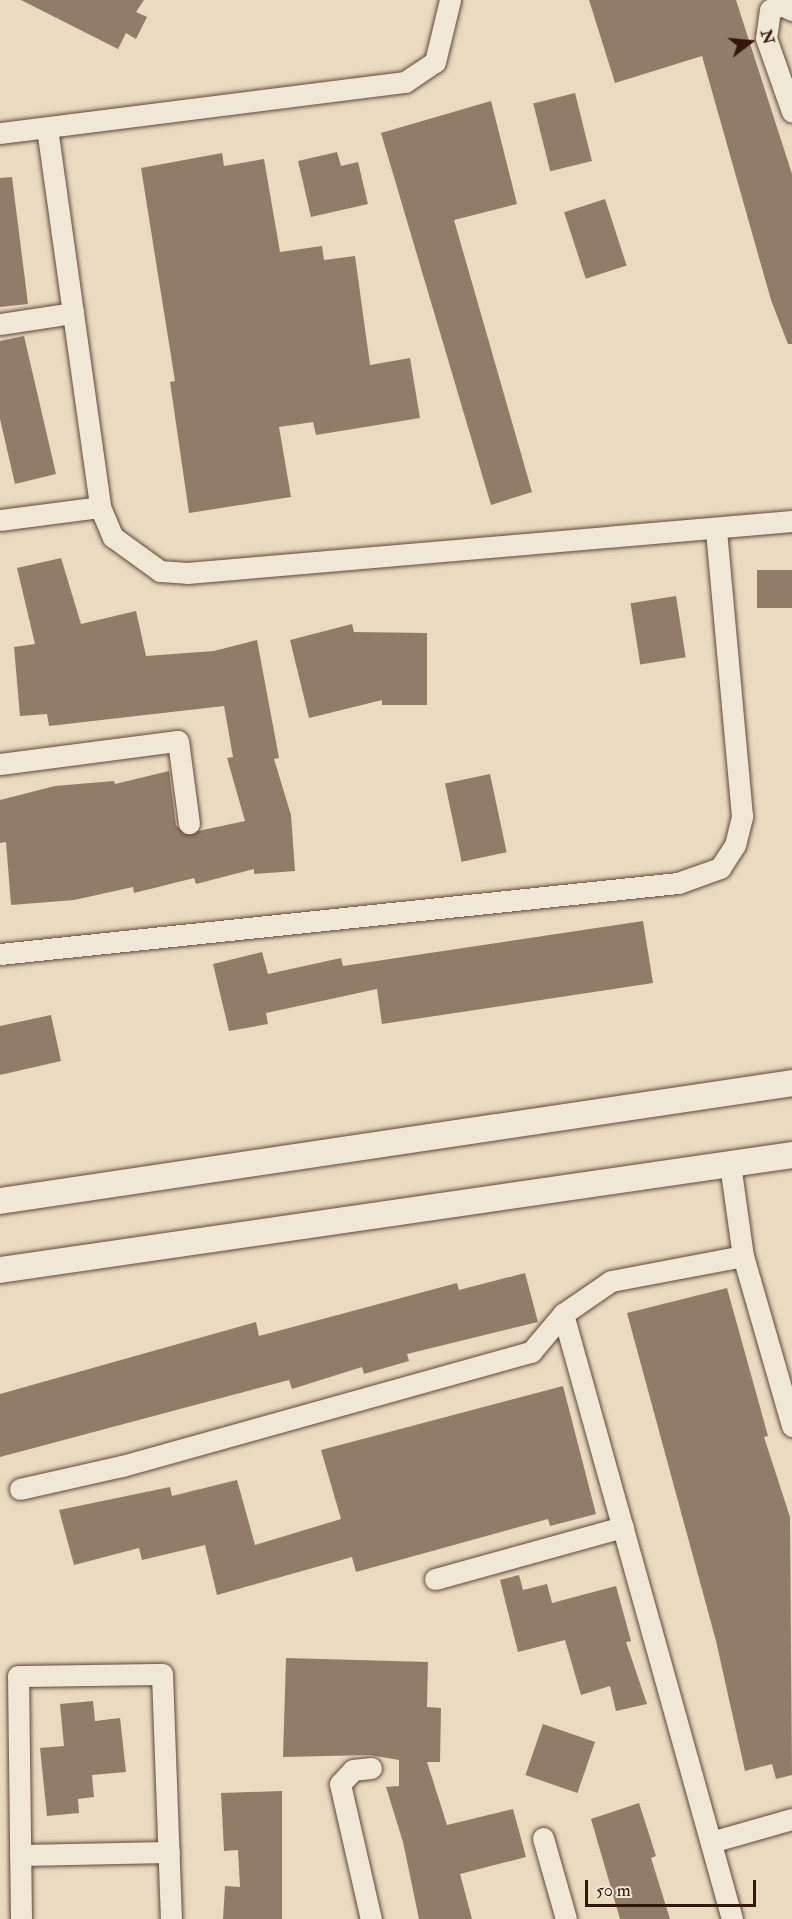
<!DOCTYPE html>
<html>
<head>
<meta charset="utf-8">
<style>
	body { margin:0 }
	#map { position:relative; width:792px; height:1919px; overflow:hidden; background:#e9dac0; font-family:"IM FELL Double Pica",serif }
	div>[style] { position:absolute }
	.building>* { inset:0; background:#917c69; transform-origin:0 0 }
	.roads { filter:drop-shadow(0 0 2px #604838) drop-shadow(0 0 2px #604838) }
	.minor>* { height:21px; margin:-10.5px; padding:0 10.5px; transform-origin:10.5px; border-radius:10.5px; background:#f1e7d6 }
	.tertiary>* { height:26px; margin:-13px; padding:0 13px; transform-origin:13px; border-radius:13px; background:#f1e7d6 }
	span { translate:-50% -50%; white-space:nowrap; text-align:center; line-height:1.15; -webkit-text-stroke:4.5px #f1e7d6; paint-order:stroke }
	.north { position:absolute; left:720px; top:12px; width:60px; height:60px; -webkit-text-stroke:4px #f1e7d6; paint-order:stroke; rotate:74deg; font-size:16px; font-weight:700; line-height:24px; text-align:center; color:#32170b }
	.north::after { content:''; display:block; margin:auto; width:21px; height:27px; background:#32170b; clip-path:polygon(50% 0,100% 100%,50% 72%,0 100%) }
	.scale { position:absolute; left:585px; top:1880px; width:171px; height:27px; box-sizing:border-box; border:3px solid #32170b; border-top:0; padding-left:8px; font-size:18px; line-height:21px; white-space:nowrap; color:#32170b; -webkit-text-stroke:4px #f1e7d6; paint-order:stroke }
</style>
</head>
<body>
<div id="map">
	<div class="building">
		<i style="clip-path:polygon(21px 0,144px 0,136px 12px,147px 17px,136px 39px,126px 33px,118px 49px)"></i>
		<i style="clip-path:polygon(589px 0,736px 0,792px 174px,792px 344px,788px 344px,771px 300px,702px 56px,615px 83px)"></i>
		<i style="left:575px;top:93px;width:70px;height:43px;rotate:76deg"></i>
		<i style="clip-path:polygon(491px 101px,517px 204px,454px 220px,532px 492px,491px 505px,381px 133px)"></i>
		<i style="clip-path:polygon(337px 152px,341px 166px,358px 162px,368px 204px,311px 217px,298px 161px)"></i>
		<i style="clip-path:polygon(222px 153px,224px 166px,264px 159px,280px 252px,322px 246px,324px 260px,355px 256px,370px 365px,410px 358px,420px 418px,316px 435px,313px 422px,279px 427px,291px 497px,189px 513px,170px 382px,175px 381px,141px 168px)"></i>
		<i style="clip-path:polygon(12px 177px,28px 304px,0 307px,0 178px)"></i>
		<i style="left:605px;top:199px;width:70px;height:43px;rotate:72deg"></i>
		<i style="clip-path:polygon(24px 336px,56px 474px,15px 484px,0 419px,0 341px)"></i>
		<i style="clip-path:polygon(61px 558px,81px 624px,136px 611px,146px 656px,214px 651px,257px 640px,279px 758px,274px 759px,291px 815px,295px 871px,254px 874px,254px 869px,196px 884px,194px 878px,134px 893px,133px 887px,74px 900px,11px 905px,6px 842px,0 843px,0 800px,55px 786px,114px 781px,115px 784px,169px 771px,176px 825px,184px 834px,245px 821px,227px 758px,233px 757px,224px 706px,49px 726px,47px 714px,20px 716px,14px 647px,35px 644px,17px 568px)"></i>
		<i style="left:792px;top:570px;width:38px;height:35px;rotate:90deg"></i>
		<i style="left:676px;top:596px;width:62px;height:46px;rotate:81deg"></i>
		<i style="clip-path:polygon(352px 624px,354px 632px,427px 633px,427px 705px,382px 705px,382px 700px,309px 718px,290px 640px)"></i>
		<i style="left:490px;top:774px;width:80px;height:46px;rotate:78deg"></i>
		<i style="clip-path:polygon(643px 921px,653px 983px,382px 1024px,377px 989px,266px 1013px,268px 1024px,229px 1031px,213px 964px,262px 952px,268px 974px,341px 958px,343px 966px)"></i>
		<i style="clip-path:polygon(51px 1015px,61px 1061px,0 1075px,0 1026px)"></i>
		<i style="clip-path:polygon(525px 1273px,538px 1322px,407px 1354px,409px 1361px,364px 1374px,362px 1367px,292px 1389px,289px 1380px,0 1457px,0 1394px,256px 1322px,259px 1336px,457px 1283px,459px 1290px)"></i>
		<i style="clip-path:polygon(727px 1288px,768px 1436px,764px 1437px,790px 1517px,792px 1775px,776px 1779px,772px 1764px,745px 1771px,716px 1641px,627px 1313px)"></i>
		<i style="clip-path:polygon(563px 1386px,596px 1514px,550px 1526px,548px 1519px,356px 1572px,352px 1557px,217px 1595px,205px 1545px,142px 1560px,139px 1548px,74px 1565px,59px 1510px,170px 1487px,172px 1496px,237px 1480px,255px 1545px,341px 1519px,321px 1450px)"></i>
		<i style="clip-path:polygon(519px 1575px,523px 1590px,547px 1584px,552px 1603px,616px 1586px,631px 1641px,626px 1642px,647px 1704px,616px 1711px,610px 1686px,581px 1695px,565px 1640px,518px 1652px,500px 1580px)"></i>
		<i style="clip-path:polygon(286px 1658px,428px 1662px,427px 1707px,441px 1708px,440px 1762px,427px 1762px,447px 1825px,513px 1809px,526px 1857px,460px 1874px,472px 1919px,419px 1919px,403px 1842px,386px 1787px,399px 1786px,399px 1760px,370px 1755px,283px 1757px)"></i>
		<i style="clip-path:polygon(93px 1701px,95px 1721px,120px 1718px,126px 1772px,92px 1775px,94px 1797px,78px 1799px,79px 1813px,47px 1816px,40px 1748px,64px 1746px,60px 1704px)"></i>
		<i style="left:543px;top:1724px;width:55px;height:54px;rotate:19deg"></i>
		<i style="clip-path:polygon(282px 1791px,282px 1919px,223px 1919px,225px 1886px,240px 1887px,238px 1850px,224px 1851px,221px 1793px)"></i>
		<i style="clip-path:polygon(639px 1803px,656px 1856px,651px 1858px,670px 1919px,620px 1919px,591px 1819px)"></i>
	</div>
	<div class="roads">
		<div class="minor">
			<i style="left:792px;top:10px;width:12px;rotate:-156deg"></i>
			<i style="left:781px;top:5px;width:12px;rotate:156deg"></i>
			<i style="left:770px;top:10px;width:28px;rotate:98deg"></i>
			<i style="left:766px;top:38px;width:78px;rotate:70.6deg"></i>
			<i style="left:47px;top:128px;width:383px;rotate:82deg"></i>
			<i style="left:100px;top:507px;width:33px;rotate:67deg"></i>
			<i style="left:113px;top:537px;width:58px;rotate:35.9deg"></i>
			<i style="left:160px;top:571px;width:27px;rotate:4deg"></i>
			<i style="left:187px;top:573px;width:607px;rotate:-4.91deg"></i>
			<i style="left:0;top:133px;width:408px;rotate:-7.2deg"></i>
			<i style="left:405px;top:82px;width:36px;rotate:-34deg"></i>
			<i style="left:435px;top:62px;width:64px;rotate:-76.4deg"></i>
			<i style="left:0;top:324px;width:74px;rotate:-8.6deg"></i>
			<i style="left:0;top:520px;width:101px;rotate:-7.4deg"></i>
			<i style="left:0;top:764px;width:179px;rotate:-7.4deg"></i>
			<i style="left:178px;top:741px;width:83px;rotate:82.4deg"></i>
			<i style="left:0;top:954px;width:682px;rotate:-5.98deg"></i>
			<i style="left:678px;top:883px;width:45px;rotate:-19.7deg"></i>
			<i style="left:720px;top:868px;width:27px;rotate:-57deg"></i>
			<i style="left:735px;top:845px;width:30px;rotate:-76deg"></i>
			<i style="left:742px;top:816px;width:288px;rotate:-95.2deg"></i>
			<i style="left:730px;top:1164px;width:93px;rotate:82deg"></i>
			<i style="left:743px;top:1256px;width:177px;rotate:73.9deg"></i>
			<i style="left:563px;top:1314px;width:628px;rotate:74.39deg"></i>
			<i style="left:20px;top:1489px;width:105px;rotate:-12.7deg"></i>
			<i style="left:122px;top:1466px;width:425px;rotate:-15.6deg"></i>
			<i style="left:531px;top:1352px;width:50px;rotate:-49.9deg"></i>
			<i style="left:563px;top:1314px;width:58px;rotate:-34.5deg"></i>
			<i style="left:611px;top:1281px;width:134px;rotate:-10.7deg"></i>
			<i style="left:435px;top:1579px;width:195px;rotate:-15.5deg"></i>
			<i style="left:371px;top:1768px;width:18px;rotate:174deg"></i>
			<i style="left:353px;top:1770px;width:19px;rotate:133deg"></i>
			<i style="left:340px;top:1784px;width:139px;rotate:77.1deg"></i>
			<i style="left:543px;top:1838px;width:84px;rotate:74.1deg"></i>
			<i style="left:711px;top:1842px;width:84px;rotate:-15.9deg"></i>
			<i style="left:20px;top:1855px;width:149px;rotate:-1.2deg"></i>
			<i style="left:21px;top:1919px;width:243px;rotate:-90.7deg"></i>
			<i style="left:18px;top:1676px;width:144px;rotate:-0.8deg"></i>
			<i style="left:162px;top:1674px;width:245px;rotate:87.9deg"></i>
		</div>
		<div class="tertiary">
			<i style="left:0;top:1201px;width:801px;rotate:-8.47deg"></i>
			<i style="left:0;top:1270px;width:800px;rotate:-8.26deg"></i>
		</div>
	</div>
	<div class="north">N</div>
	<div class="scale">50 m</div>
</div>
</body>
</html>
